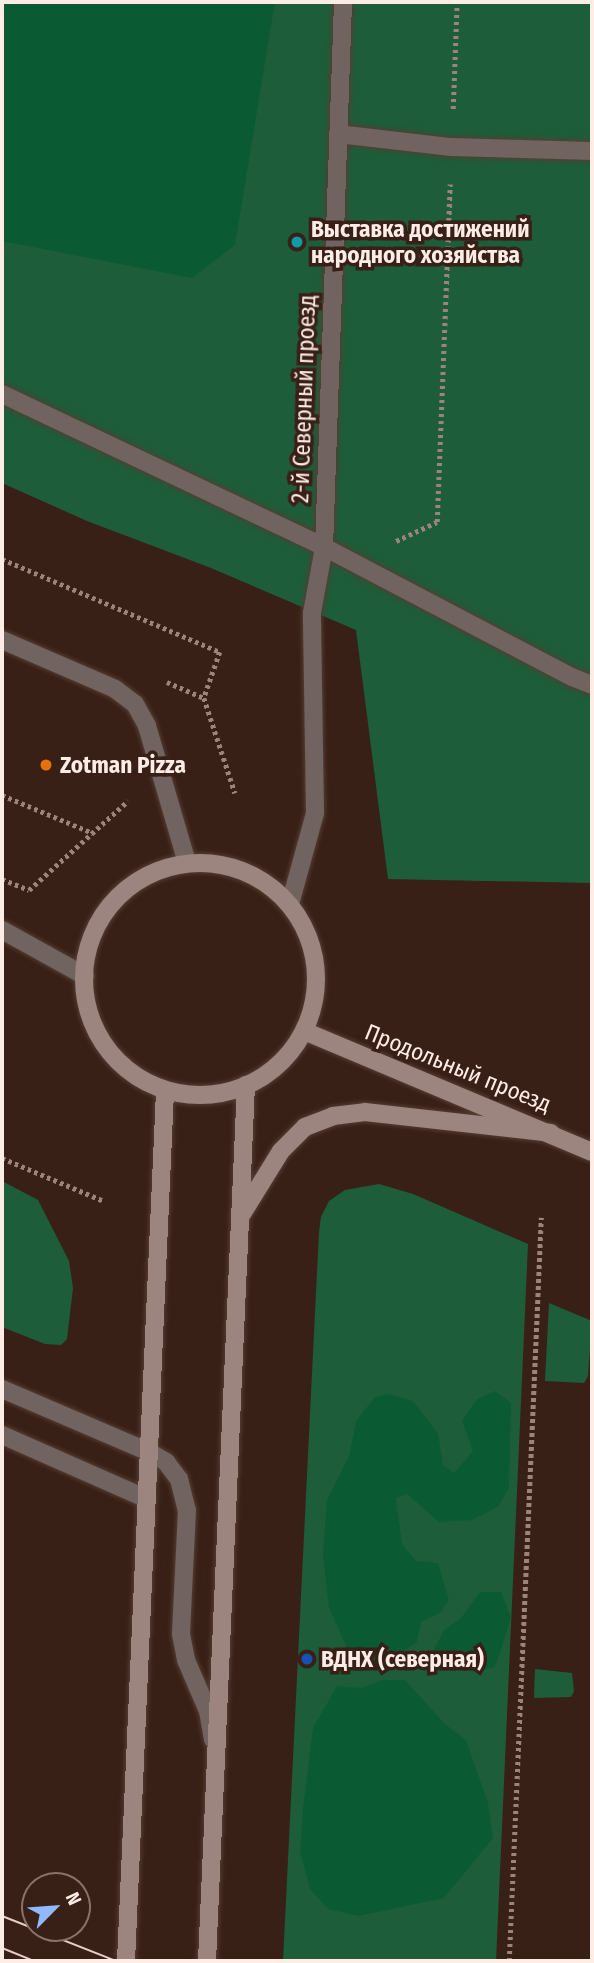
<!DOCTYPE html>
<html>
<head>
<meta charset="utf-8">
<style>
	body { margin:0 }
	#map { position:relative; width:594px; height:1963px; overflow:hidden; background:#392016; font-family:"Fira Sans Condensed",sans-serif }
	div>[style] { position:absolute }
	.green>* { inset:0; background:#1e5d3a }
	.forest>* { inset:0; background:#0a5b34 }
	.path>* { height:4.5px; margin-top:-2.25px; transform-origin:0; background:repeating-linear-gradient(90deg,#9a847c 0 3.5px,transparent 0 7px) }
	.roads { filter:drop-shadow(0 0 2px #553d33) drop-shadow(0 0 2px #553d33) }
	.service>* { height:18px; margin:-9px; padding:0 9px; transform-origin:9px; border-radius:9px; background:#71635f }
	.minor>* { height:18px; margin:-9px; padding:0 9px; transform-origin:9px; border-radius:9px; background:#71635f }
	.secondary>* { height:18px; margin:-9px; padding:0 9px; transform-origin:9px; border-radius:9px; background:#9b857e }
	.secondary>.ring { margin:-9px; padding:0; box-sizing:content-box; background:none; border:18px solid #9b857e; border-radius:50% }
	.tram>* { height:2px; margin:-1px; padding:0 1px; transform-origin:1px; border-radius:1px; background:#e3d0c9 }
	.dots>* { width:19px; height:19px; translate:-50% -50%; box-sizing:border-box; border:4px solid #392016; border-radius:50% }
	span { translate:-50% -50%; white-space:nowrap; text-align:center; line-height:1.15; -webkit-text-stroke:7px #392016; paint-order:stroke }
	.poi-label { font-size:23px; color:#feece6; font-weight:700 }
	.left { translate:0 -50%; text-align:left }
	.street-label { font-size:23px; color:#feece6 }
	.frame { position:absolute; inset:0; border:4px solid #feece6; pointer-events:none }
	.north { position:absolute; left:21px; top:1872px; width:70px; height:70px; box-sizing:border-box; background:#392016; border:2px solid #887269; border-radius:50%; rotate:65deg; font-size:19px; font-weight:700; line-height:28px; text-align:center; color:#feece6 }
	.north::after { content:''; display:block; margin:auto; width:24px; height:32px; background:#8fb8fd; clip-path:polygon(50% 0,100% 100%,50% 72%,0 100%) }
</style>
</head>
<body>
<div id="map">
	<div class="green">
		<i style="clip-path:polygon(2px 2px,592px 2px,592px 883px,388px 879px,356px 630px,211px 568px,87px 521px,2px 483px)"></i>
		<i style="clip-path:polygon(2px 1181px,38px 1200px,69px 1261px,73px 1288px,67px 1339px,61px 1345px,45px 1344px,2px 1327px)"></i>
		<i style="clip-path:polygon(379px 1184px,413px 1194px,528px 1244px,496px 1961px,283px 1961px,319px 1232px,321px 1217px,329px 1201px,345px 1190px)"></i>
		<i style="clip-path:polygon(549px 1303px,592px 1321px,588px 1376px,584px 1383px,545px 1381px)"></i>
		<i style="clip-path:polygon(535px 1669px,572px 1673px,574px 1691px,571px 1697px,534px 1698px)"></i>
	</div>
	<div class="forest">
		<i style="clip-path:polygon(2px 2px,275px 2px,235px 245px,192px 278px,2px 241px)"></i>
		<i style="clip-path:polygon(495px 1391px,511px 1403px,509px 1488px,498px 1507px,472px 1520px,439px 1522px,407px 1494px,396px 1498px,402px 1544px,416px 1561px,438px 1563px,449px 1600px,440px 1613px,421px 1622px,417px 1642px,398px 1655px,373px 1662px,346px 1646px,329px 1608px,323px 1556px,327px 1500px,349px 1456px,356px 1421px,375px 1397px,389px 1394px,413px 1401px,438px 1433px,443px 1465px,454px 1473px,473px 1451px,462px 1421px,477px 1399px)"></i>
		<i style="clip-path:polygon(480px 1592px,501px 1592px,511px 1618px,499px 1656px,494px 1668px,451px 1671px,434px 1649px,444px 1630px,461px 1618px)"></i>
		<i style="clip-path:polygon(382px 1680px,405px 1680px,445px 1724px,466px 1740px,488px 1803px,493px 1838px,444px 1898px,359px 1916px,328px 1909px,310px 1889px,300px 1852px,303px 1808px,313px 1728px,337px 1686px,361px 1688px)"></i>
	</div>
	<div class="path">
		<i style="left:453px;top:109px;width:107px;rotate:-87.9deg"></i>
		<i style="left:396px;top:541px;width:45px;rotate:-24.9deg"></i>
		<i style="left:437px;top:522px;width:338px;rotate:-87.8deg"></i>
		<i style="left:2px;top:559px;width:237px;rotate:23.1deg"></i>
		<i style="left:220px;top:652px;width:49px;rotate:109.2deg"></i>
		<i style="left:167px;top:682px;width:40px;rotate:23.4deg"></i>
		<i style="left:204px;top:698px;width:100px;rotate:71.9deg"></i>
		<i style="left:2px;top:795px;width:99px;rotate:22.7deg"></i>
		<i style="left:2px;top:879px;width:29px;rotate:22deg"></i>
		<i style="left:29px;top:890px;width:133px;rotate:-42deg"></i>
		<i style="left:2px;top:1158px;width:111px;rotate:22.9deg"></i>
		<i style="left:509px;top:1961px;width:744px;rotate:-87.53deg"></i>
	</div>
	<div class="roads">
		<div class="service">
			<i style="left:338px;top:134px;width:114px;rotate:6.6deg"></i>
			<i style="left:451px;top:147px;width:141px;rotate:1.6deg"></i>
			<i style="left:2px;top:640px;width:123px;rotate:23.4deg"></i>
			<i style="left:115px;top:689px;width:25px;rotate:37deg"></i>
			<i style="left:135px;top:704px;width:25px;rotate:61deg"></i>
			<i style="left:147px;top:726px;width:143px;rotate:73.7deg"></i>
			<i style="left:290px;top:904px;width:94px;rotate:-74.6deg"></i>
			<i style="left:315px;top:813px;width:200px;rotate:-90.9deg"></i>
			<i style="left:312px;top:613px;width:67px;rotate:-79.7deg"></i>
			<i style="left:2px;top:1435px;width:158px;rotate:23.8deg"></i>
		</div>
		<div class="minor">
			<i style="left:2px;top:394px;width:357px;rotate:25.4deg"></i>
			<i style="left:324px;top:547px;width:280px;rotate:27.7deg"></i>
			<i style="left:572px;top:677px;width:22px;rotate:22deg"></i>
			<i style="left:324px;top:547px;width:545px;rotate:-88deg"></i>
			<i style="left:2px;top:930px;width:95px;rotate:29deg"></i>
			<i style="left:2px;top:1389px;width:160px;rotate:23.2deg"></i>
			<i style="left:149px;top:1452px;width:20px;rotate:30deg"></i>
			<i style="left:166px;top:1462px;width:21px;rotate:53deg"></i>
			<i style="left:179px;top:1479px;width:32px;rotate:76deg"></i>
			<i style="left:187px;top:1510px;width:124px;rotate:92.8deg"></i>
			<i style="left:181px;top:1634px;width:26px;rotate:79deg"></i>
			<i style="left:186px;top:1660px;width:56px;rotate:66.7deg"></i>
			<i style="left:208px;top:1711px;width:29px;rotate:80deg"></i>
		</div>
		<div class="secondary">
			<i class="ring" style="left:84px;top:863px;width:214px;height:214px"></i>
			<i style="left:304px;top:1031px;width:312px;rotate:22.8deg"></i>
			<i style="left:242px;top:1214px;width:74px;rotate:-58.2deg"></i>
			<i style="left:281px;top:1151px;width:34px;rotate:-45deg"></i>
			<i style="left:305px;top:1127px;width:30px;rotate:-21deg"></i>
			<i style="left:333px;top:1116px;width:32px;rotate:-7deg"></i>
			<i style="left:365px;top:1112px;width:187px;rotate:6.4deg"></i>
			<i style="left:126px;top:1961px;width:871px;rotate:-87.43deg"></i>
			<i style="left:207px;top:1961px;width:877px;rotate:-87.45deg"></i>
		</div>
	</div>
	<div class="tram">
		<i style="left:2px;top:1916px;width:123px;rotate:21.5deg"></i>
		<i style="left:2px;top:1948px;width:35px;rotate:22deg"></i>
	</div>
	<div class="dots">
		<i style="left:297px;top:242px;background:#0f9aa8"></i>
		<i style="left:46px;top:765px;background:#e8710a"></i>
		<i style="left:307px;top:1659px;background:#1a4fb4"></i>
	</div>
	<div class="poi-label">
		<span class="left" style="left:311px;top:242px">Выставка достижений<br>народного хозяйства</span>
		<span class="left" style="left:60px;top:765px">Zotman Pizza</span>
		<span class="left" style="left:321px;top:1659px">ВДНХ (северная)</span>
	</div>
	<div class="street-label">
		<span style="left:304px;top:399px;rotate:-88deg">2-й Северный проезд</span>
		<span style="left:458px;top:1068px;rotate:22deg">Продольный проезд</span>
	</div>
	<div class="frame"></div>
	<div class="north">N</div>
</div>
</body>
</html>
